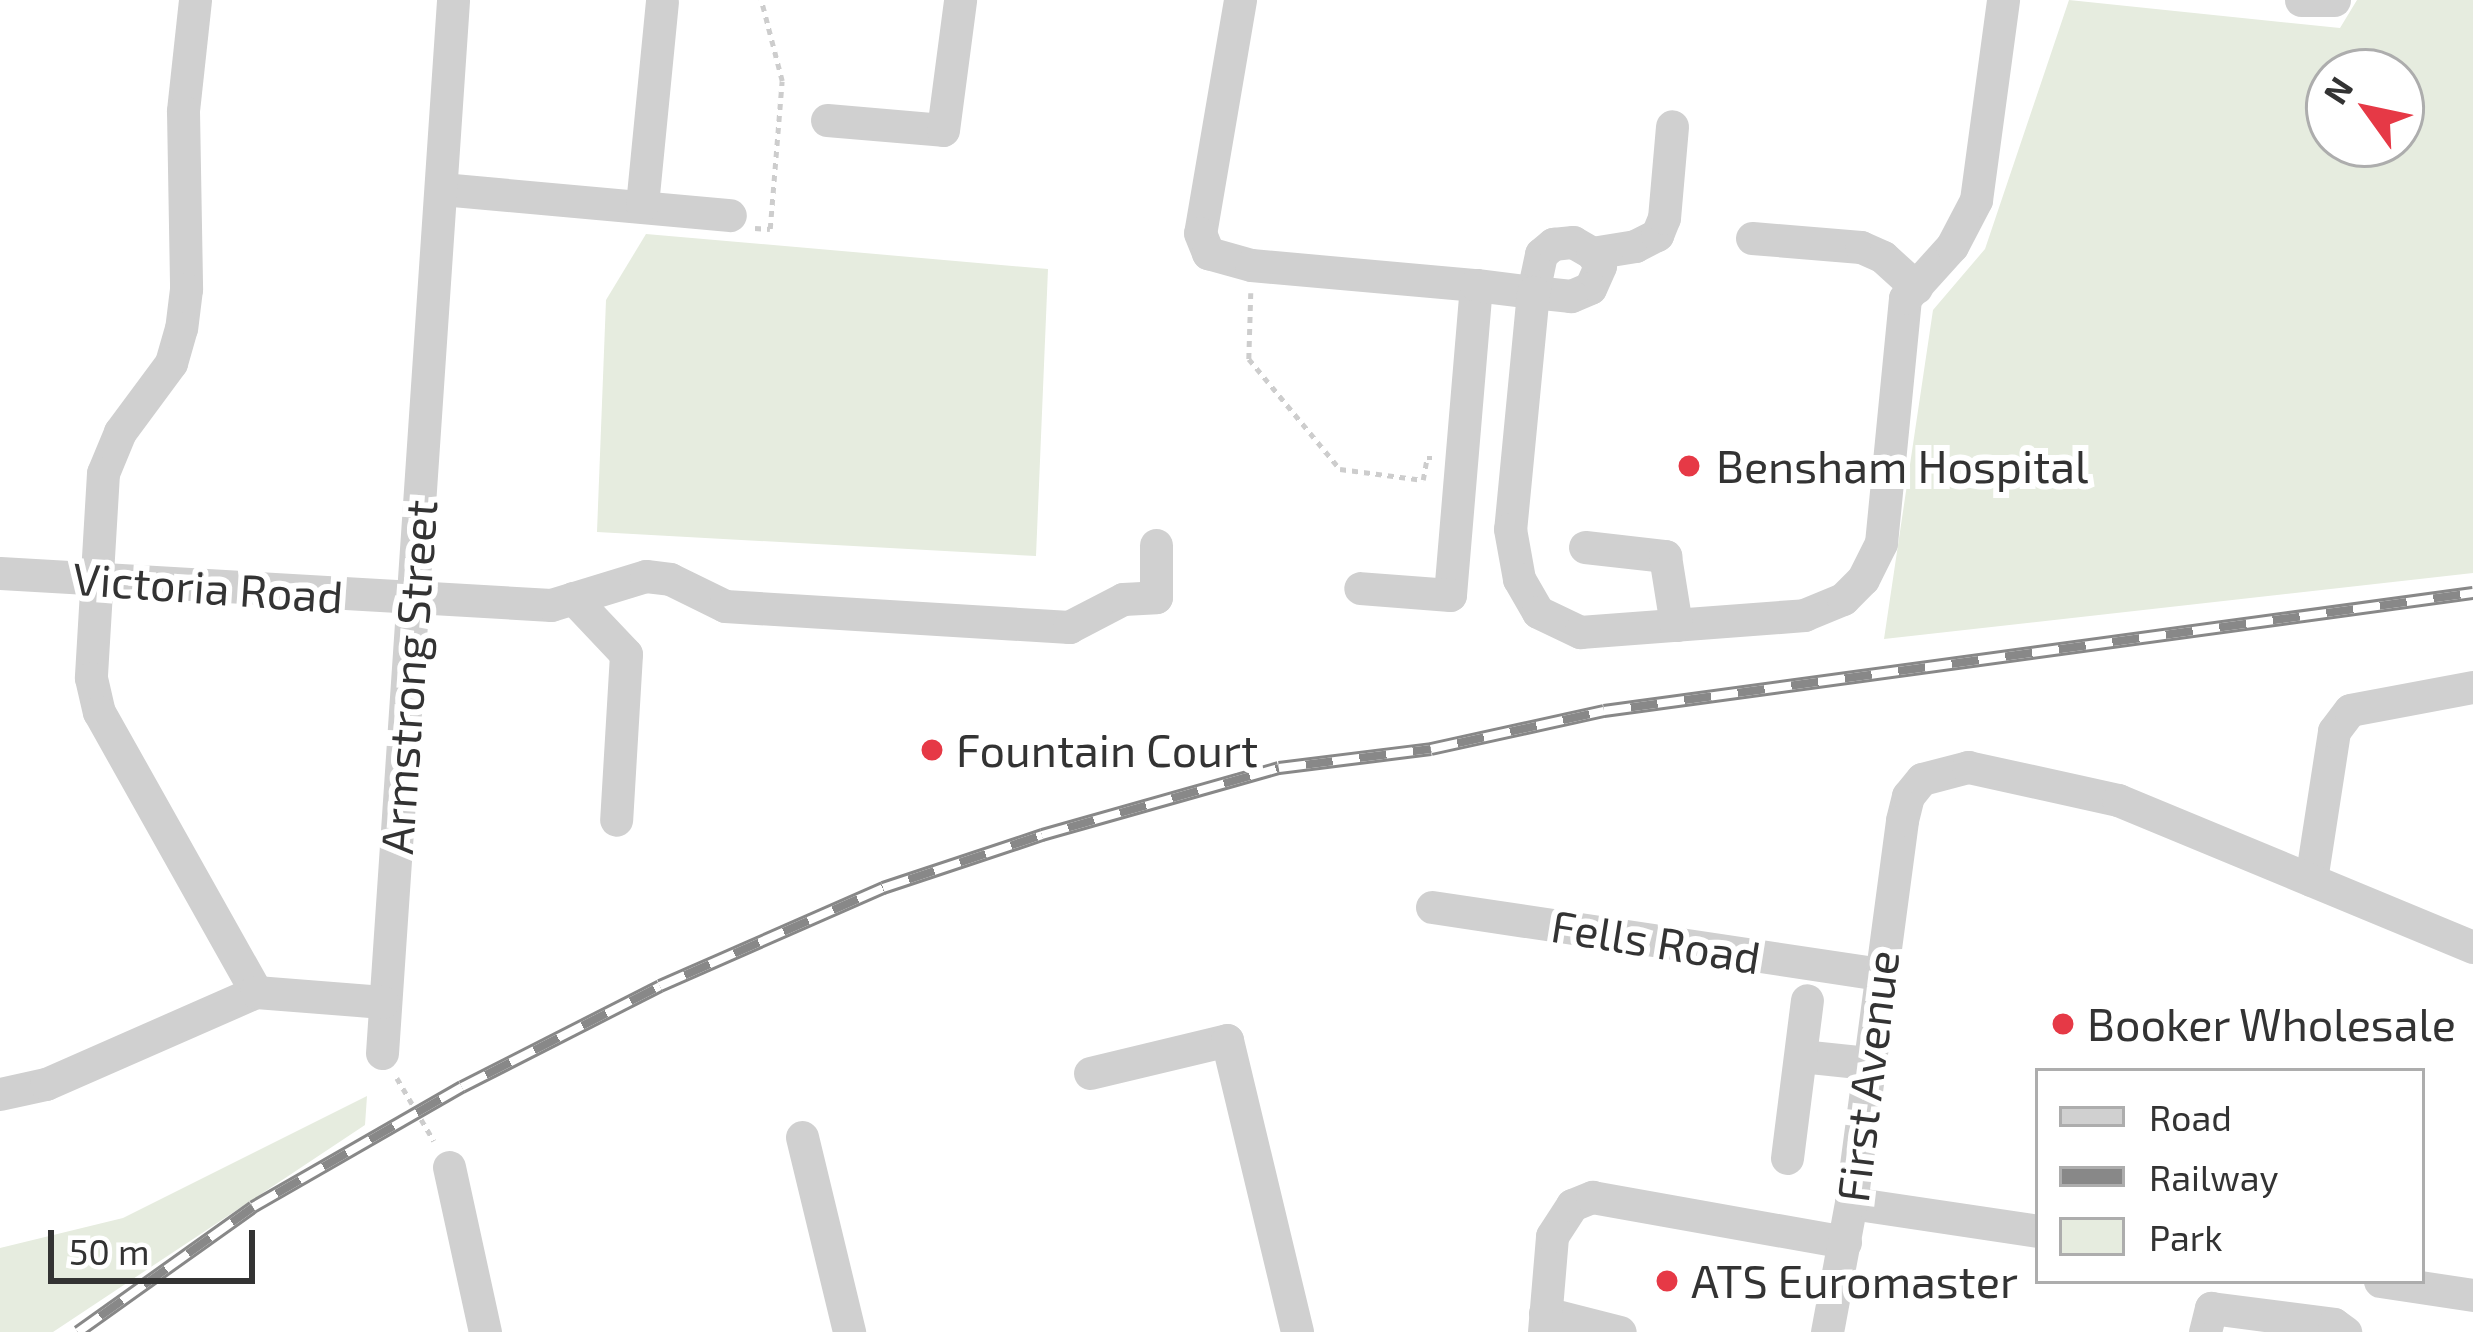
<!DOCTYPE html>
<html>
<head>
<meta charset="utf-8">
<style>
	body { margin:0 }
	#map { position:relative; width:2473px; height:1332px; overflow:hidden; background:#fff; font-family:"Exo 2",sans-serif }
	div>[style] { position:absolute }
	.green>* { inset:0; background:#e6ecdf }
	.path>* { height:4.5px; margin-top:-2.25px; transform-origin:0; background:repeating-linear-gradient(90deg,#cdcdcd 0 6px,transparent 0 12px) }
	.minor>* { height:33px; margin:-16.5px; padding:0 16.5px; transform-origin:16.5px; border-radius:16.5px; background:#d0d0d0 }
	.rail>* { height:14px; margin-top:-7px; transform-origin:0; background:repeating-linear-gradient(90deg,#fff 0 27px,#888 0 54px); box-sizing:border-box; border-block:3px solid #888 }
	.dots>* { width:33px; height:33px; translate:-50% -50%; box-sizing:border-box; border:6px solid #fff; border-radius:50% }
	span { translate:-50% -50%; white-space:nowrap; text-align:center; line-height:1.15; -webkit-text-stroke:12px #fff; paint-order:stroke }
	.poi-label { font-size:45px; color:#333 }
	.left { translate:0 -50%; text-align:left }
	.street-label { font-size:45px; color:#333 }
	.legend { position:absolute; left:2035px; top:1068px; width:390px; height:216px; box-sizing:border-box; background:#fff; border:3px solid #adadad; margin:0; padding:15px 21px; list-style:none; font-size:36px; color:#333 }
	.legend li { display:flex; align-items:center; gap:24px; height:60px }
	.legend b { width:60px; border:3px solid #adadad }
	.north { position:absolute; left:2305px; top:48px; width:120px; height:120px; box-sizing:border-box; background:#fff; border:3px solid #adadad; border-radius:50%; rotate:303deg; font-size:33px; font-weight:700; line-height:48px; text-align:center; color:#333 }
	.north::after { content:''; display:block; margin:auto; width:42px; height:54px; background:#e63946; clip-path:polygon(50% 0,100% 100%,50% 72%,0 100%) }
	.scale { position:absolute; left:48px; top:1230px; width:207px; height:54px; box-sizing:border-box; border:6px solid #333; border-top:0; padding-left:15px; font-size:36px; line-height:42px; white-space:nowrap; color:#333; -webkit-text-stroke:9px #fff; paint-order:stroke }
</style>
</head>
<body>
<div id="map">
	<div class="green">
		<i style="clip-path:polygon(evenodd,2069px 0,2340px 28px,2357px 0,2473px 0,2473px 573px,1884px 639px,1933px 310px,1985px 249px,2069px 0,2329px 72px,2401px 72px,2401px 144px,2329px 144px,2329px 72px)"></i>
		<i style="clip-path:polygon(646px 234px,1048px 269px,1036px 556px,597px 532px,606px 300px)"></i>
		<i style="clip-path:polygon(367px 1096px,365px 1125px,53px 1332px,0 1332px,0 1248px,123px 1218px)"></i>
	</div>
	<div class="path">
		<i style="left:755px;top:228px;width:15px;rotate:4deg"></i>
		<i style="left:770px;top:229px;width:148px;rotate:-85.4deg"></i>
		<i style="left:782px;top:81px;width:84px;rotate:-104.5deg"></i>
		<i style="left:1251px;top:293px;width:66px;rotate:91.7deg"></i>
		<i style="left:1249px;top:359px;width:143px;rotate:50.4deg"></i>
		<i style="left:1340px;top:469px;width:84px;rotate:7.5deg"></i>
		<i style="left:1423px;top:480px;width:22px;rotate:-80deg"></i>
		<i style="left:1427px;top:458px;width:5px"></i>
		<i style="left:397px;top:1078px;width:73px;rotate:59.6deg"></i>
	</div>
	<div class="minor">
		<i style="left:195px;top:0;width:112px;rotate:96.2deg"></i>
		<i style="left:183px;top:111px;width:178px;rotate:89deg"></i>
		<i style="left:186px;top:289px;width:39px;rotate:97deg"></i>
		<i style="left:181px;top:328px;width:36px;rotate:106deg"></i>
		<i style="left:171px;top:363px;width:86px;rotate:126.5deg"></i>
		<i style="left:120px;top:432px;width:44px;rotate:112.5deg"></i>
		<i style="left:103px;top:473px;width:205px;rotate:93.4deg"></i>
		<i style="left:91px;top:678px;width:35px;rotate:77deg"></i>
		<i style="left:99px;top:712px;width:321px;rotate:60.7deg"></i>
		<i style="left:1240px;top:0;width:236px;rotate:99.7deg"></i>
		<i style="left:1200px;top:233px;width:22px;rotate:68deg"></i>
		<i style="left:1208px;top:253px;width:45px;rotate:15.6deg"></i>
		<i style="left:1251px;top:265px;width:226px;rotate:5.1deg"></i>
		<i style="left:1476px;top:285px;width:311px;rotate:94.8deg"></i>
		<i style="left:1450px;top:595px;width:90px;rotate:-175.6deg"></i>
		<i style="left:2301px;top:0;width:33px"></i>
		<i style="left:827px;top:120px;width:116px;rotate:4.9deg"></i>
		<i style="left:943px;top:130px;width:131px;rotate:-82.5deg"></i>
		<i style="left:442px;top:189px;width:289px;rotate:5.2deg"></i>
		<i style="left:642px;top:205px;width:204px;rotate:-84.4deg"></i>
		<i style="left:1752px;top:238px;width:109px;rotate:4.7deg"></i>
		<i style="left:1861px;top:247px;width:24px;rotate:24deg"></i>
		<i style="left:1883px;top:257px;width:45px;rotate:42.3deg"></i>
		<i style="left:1573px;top:242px;width:22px;rotate:30deg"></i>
		<i style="left:1592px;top:253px;width:15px;rotate:58deg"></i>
		<i style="left:1600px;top:266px;width:24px;rotate:114deg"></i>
		<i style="left:1590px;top:288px;width:21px;rotate:157deg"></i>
		<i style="left:1571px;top:296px;width:38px;rotate:-174deg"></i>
		<i style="left:1533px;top:292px;width:39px;rotate:-78deg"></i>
		<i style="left:1541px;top:254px;width:16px;rotate:-40deg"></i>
		<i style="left:1553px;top:244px;width:20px;rotate:-6deg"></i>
		<i style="left:1592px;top:253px;width:44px;rotate:-9.2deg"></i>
		<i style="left:1635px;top:246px;width:25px;rotate:-27deg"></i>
		<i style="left:1657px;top:235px;width:18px;rotate:-68deg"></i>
		<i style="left:1664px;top:218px;width:92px;rotate:-85deg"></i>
		<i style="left:1476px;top:285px;width:57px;rotate:7deg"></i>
		<i style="left:1533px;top:292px;width:238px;rotate:95.5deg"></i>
		<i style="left:1510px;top:529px;width:51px;rotate:79.8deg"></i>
		<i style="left:1519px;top:579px;width:38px;rotate:60deg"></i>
		<i style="left:1538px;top:612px;width:47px;rotate:25.5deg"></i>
		<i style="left:1580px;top:632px;width:225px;rotate:-4.3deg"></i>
		<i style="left:1804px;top:615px;width:42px;rotate:-22.3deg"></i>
		<i style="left:1843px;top:599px;width:28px;rotate:-45deg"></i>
		<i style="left:1863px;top:579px;width:40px;rotate:-63.4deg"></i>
		<i style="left:1881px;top:543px;width:246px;rotate:-84.4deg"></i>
		<i style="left:1905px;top:298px;width:70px;rotate:-47.9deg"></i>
		<i style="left:1952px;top:246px;width:52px;rotate:-62.4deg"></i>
		<i style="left:1976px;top:200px;width:202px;rotate:-82.3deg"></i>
		<i style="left:1585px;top:547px;width:81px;rotate:6.4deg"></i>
		<i style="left:1665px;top:556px;width:70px;rotate:80.9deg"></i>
		<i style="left:0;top:573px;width:552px;rotate:3.32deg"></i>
		<i style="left:551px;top:605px;width:99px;rotate:-17deg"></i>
		<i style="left:646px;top:576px;width:24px;rotate:7deg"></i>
		<i style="left:670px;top:579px;width:61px;rotate:26.1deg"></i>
		<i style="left:725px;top:606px;width:345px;rotate:3.5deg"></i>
		<i style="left:1069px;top:627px;width:61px;rotate:-27.4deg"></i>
		<i style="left:1123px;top:599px;width:33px;rotate:-3deg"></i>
		<i style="left:1156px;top:597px;width:52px;rotate:-90deg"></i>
		<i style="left:573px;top:598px;width:77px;rotate:46.6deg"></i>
		<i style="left:626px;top:654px;width:166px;rotate:93.4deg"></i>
		<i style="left:2311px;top:880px;width:151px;rotate:-81.2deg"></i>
		<i style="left:2334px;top:731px;width:26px;rotate:-53deg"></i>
		<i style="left:2350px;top:710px;width:125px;rotate:-10.6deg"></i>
		<i style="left:1432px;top:907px;width:452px;rotate:8.5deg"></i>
		<i style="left:382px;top:1053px;width:1055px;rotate:-86.14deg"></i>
		<i style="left:1801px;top:1056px;width:67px;rotate:6deg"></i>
		<i style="left:1090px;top:1073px;width:141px;rotate:-13.5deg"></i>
		<i style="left:1227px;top:1040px;width:300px;rotate:76.5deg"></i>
		<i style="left:0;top:1094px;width:47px;rotate:-12.3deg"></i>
		<i style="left:46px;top:1084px;width:229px;rotate:-23.7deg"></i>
		<i style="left:256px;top:992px;width:127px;rotate:4.5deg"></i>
		<i style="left:802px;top:1137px;width:201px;rotate:76.4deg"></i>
		<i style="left:1787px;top:1158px;width:159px;rotate:-82.8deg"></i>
		<i style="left:449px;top:1167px;width:169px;rotate:77.7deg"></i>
		<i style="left:1851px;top:1203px;width:189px;rotate:8.5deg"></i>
		<i style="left:2380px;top:1281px;width:94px;rotate:8.6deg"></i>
		<i style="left:1545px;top:1313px;width:77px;rotate:14.2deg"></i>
		<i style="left:1544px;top:1332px;width:96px;rotate:-85.2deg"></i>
		<i style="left:1552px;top:1236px;width:37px;rotate:-57deg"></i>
		<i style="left:1572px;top:1205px;width:22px;rotate:-22deg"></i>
		<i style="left:1592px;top:1197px;width:257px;rotate:10.1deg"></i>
		<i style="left:1827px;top:1332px;width:131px;rotate:-79.5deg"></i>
		<i style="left:1851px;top:1203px;width:386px;rotate:-82.4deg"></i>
		<i style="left:1902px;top:820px;width:25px;rotate:-76deg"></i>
		<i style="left:1908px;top:796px;width:22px;rotate:-51deg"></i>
		<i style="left:1922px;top:779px;width:48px;rotate:-14.6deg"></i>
		<i style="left:1968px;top:767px;width:154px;rotate:12.4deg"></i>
		<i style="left:2118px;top:800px;width:384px;rotate:22.5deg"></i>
		<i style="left:2205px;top:1332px;width:25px;rotate:-76deg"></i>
		<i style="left:2211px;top:1308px;width:124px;rotate:7.4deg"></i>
		<i style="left:2334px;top:1324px;width:14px;rotate:36deg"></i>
	</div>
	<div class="rail">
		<i style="left:78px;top:1332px;width:215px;rotate:-35.5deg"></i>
		<i style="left:253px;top:1207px;width:241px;rotate:-29.9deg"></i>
		<i style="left:462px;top:1087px;width:222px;rotate:-27deg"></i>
		<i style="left:660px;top:986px;width:244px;rotate:-23.7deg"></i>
		<i style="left:883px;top:888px;width:168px;rotate:-18.4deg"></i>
		<i style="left:1042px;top:835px;width:246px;rotate:-15.8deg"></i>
		<i style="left:1279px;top:768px;width:153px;rotate:-7.1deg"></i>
		<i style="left:1431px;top:749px;width:177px;rotate:-12.4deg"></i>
		<i style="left:1604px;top:711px;width:877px;rotate:-7.73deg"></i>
	</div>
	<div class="dots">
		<i style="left:1689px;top:466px;background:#e63946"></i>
		<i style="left:932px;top:750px;background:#e63946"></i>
		<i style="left:2063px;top:1024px;background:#e63946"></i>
		<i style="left:1667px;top:1281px;background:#e63946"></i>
	</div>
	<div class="poi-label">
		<span class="left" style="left:1716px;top:466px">Bensham Hospital</span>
		<span class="left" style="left:956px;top:750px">Fountain Court</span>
		<span class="left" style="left:2087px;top:1024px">Booker Wholesale</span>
		<span class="left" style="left:1691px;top:1281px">ATS Euromaster</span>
	</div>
	<div class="street-label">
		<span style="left:208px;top:587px;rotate:4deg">Victoria Road</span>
		<span style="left:408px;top:677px;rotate:-86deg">Armstrong Street</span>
		<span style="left:1656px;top:941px;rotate:9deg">Fells Road</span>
		<span style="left:1867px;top:1076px;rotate:-83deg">First Avenue</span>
	</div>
	<ul class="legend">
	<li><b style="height:15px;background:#d0d0d0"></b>Road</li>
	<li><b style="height:15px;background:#888"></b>Railway</li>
	<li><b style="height:33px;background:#e6ecdf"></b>Park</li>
	</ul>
	<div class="north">N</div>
	<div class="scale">50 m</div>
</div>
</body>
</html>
